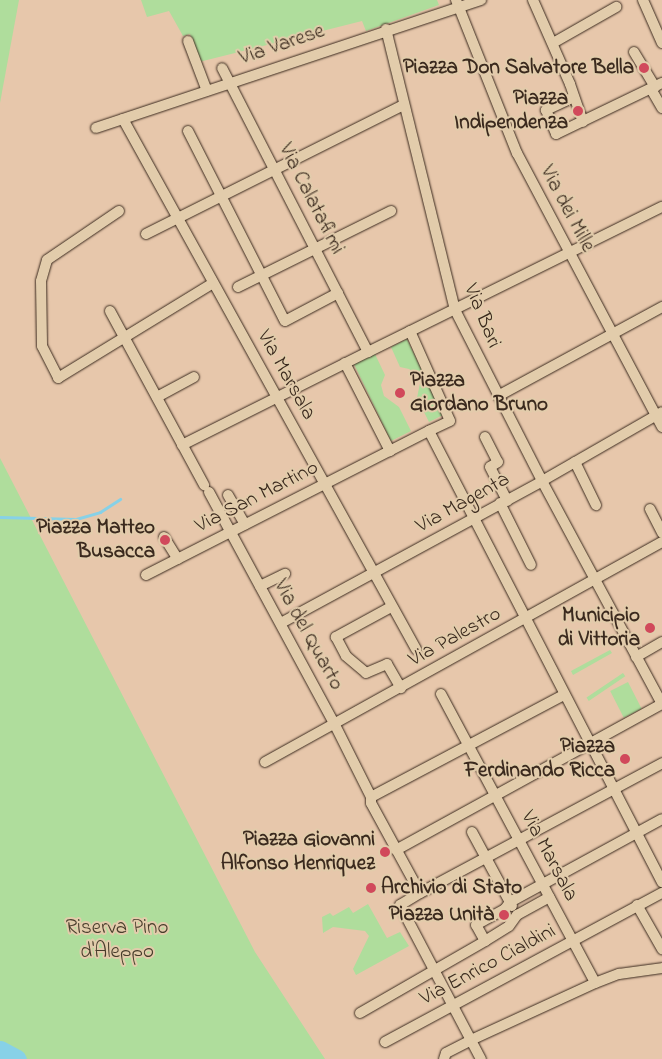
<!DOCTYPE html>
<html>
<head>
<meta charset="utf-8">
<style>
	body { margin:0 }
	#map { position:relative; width:662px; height:1059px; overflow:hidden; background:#e7c7ab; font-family:"Indie Flower",sans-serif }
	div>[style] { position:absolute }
	.green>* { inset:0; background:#afdd9c; transform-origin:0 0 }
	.stream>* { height:3px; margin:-1.5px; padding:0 1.5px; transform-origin:1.5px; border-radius:1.5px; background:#87d1e7 }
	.river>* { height:19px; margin:-9.5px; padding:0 9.5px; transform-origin:9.5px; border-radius:9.5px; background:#87d1e7 }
	.roads { filter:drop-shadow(0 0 1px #3b2a1e) drop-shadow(0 0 1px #3b2a1e) }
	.minor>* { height:10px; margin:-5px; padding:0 5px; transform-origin:5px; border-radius:5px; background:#e2ccab }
	.dots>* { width:14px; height:14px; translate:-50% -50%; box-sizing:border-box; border:2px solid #e2ccab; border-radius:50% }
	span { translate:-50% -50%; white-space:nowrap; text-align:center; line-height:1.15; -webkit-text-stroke:4px #e2ccab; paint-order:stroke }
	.street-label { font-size:21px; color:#3b2a1e }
	.poi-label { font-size:21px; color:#3b2a1e; font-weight:700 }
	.right { translate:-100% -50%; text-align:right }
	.left { translate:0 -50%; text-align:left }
	.park-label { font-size:21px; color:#473c2b }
</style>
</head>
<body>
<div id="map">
	<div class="green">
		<i style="clip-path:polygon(0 0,19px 0,0 103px)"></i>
		<i style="clip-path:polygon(141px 0,437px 0,439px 5px,366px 31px,362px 21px,199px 62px,190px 34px,183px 36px,169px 11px,147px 17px)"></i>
		<i style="clip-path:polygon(407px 339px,423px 373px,417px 375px,409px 369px,400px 367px,391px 347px)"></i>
		<i style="clip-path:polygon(375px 354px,385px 375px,381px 385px,384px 396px,399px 407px,411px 431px,391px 441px,354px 364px)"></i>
		<i style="clip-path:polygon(426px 380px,443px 415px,429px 422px,417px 398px,420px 383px)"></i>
		<i style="clip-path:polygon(0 458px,255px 952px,325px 1059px,0 1059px)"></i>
		<i style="clip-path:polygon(610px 650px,612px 653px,573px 675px,571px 671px)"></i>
		<i style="left:623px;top:673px;width:4px;height:44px;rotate:56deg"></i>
		<i style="left:628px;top:682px;width:30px;height:20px;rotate:63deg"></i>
		<i style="clip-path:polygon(368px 904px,387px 938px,400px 932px,409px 946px,356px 975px,353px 969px,369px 936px,365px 931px,333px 927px,323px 933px,322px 917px,330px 913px,333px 916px,349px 907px,353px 913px)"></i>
	</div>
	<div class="stream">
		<i style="left:0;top:517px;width:76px;rotate:1.5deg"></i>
		<i style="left:76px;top:519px;width:25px;rotate:-16deg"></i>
		<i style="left:100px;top:512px;width:24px;rotate:-33deg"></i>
	</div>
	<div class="river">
		<i style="left:0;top:1050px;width:19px;rotate:28deg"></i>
	</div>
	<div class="roads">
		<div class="minor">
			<i style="left:456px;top:0;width:165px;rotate:68.3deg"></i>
			<i style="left:517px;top:153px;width:310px;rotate:62.1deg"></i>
			<i style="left:533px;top:0;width:92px;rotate:66.2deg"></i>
			<i style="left:570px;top:84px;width:40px;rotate:71.1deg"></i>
			<i style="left:643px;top:0;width:47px;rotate:66.2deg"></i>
			<i style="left:386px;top:29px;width:289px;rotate:76.2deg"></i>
			<i style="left:455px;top:310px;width:192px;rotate:63deg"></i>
			<i style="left:542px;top:481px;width:253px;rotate:61.7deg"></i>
			<i style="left:188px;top:41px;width:53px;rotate:69.2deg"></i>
			<i style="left:553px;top:43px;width:73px;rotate:-29.7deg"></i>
			<i style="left:634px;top:52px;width:41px;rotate:59deg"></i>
			<i style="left:651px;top:89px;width:22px;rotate:60deg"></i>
			<i style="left:572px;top:98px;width:29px;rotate:155deg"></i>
			<i style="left:546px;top:110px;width:26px;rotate:67deg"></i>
			<i style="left:556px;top:134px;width:118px;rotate:-25.7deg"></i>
			<i style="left:123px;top:119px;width:606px;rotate:61.06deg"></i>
			<i style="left:96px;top:128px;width:406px;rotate:-18.4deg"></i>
			<i style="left:188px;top:131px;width:213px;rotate:63deg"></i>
			<i style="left:285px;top:321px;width:60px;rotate:-27.8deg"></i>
			<i style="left:119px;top:211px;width:87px;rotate:145.8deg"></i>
			<i style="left:47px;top:260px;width:22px;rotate:106deg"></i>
			<i style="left:41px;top:281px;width:65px;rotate:89.1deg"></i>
			<i style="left:42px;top:346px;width:36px;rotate:63deg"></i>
			<i style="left:58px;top:378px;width:182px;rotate:-31.5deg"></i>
			<i style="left:146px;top:234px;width:288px;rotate:-26.6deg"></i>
			<i style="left:238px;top:287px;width:171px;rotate:-26.4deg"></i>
			<i style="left:110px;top:311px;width:198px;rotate:61.6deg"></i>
			<i style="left:410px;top:331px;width:98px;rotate:66deg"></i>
			<i style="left:450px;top:421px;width:23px;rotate:155deg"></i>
			<i style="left:368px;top:352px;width:328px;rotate:-26.3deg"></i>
			<i style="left:345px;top:363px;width:99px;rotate:62.9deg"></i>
			<i style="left:498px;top:396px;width:187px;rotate:-28.5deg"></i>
			<i style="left:157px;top:397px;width:42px;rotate:-28.4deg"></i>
			<i style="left:485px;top:437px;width:28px;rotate:63deg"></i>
			<i style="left:498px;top:462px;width:9px;rotate:148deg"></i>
			<i style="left:490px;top:467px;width:38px;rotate:63deg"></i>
			<i style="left:182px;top:445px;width:208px;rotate:-26.6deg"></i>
			<i style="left:368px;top:352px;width:319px;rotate:-117.2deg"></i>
			<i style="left:575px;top:462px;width:48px;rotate:64deg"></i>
			<i style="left:209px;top:492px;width:265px;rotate:61.6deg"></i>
			<i style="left:335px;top:725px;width:80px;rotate:63.4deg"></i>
			<i style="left:371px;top:797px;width:6px;rotate:90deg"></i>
			<i style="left:371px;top:803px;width:102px;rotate:61.4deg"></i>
			<i style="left:420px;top:893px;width:23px;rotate:149deg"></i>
			<i style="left:400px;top:905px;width:174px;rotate:62.3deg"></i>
			<i style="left:228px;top:495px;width:34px;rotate:60deg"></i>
			<i style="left:500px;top:503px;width:69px;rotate:63.4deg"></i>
			<i style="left:650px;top:509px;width:27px;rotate:63deg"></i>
			<i style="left:164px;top:537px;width:26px;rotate:58deg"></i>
			<i style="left:146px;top:575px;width:318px;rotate:-27deg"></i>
			<i style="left:429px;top:431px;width:508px;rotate:62.68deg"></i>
			<i style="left:260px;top:586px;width:28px;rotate:-26deg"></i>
			<i style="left:391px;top:607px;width:63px;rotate:151.4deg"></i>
			<i style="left:336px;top:637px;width:21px;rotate:62deg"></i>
			<i style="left:346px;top:656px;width:26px;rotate:40deg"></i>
			<i style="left:366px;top:673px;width:23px;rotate:-23deg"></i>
			<i style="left:387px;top:664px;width:28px;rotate:60deg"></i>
			<i style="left:281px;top:623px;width:297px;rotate:-28.5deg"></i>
			<i style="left:542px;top:481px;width:138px;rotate:-29.9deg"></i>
			<i style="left:636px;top:657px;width:30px;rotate:-30deg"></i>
			<i style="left:441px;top:694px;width:327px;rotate:61.9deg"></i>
			<i style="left:265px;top:762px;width:454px;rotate:-29deg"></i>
			<i style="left:371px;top:797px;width:218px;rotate:-27.9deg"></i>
			<i style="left:472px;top:832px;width:84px;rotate:61.6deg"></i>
			<i style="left:396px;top:850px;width:303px;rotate:-28.8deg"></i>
			<i style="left:420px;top:893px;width:275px;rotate:-28.2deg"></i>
			<i style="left:637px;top:905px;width:51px;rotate:60.4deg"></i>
			<i style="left:485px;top:941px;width:18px;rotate:-119deg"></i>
			<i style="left:476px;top:925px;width:33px;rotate:-29deg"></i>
			<i style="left:505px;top:909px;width:9px;rotate:-54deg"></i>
			<i style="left:510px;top:902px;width:173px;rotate:-28.6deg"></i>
			<i style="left:360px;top:1013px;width:144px;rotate:-29.9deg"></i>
			<i style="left:485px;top:941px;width:28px;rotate:-32deg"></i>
			<i style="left:509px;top:926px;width:14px;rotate:-54deg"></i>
			<i style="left:517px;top:915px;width:37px;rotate:-29deg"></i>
			<i style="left:385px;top:1042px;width:315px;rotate:-28.3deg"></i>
			<i style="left:444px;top:1059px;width:6px;rotate:-72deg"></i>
			<i style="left:446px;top:1053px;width:28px;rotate:-27deg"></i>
			<i style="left:471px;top:1040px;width:136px;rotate:-24.7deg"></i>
			<i style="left:595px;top:983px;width:26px;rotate:-21deg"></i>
			<i style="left:619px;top:974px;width:43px;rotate:-7.9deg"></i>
		</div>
	</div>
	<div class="dots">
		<i style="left:644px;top:68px;background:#d1495b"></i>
		<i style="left:578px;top:111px;background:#d1495b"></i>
		<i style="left:400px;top:393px;background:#d1495b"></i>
		<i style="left:165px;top:540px;background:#d1495b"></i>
		<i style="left:650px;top:628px;background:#d1495b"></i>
		<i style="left:625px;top:759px;background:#d1495b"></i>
		<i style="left:385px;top:852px;background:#d1495b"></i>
		<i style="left:371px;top:888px;background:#d1495b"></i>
		<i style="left:504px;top:915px;background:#d1495b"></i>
	</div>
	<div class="street-label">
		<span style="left:282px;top:45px;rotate:-19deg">Via Varese</span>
		<span style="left:311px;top:199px;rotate:63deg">Via Calatafimi</span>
		<span style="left:567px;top:209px;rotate:62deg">Via dei Mille</span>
		<span style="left:482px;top:316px;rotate:68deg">Via Bari</span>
		<span style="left:286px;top:375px;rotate:61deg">Via Marsala</span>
		<span style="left:257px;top:497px;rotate:-27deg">Via San Martino</span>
		<span style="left:463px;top:503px;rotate:-29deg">Via Magenta</span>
		<span style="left:308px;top:635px;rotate:61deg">Via del Quarto</span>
		<span style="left:455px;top:637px;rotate:-29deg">Via Palestro</span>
		<span style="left:549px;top:856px;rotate:62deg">Via Marsala</span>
		<span style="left:488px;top:965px;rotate:-28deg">Via Enrico Cialdini</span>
	</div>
	<div class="poi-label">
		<span class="right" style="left:634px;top:68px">Piazza Don Salvatore Bella</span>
		<span class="right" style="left:568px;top:111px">Piazza<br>Indipendenza</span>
		<span class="left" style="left:410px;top:393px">Piazza<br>Giordano Bruno</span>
		<span class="right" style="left:155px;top:540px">Piazza Matteo<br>Busacca</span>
		<span class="right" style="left:640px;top:628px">Municipio<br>di Vittoria</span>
		<span class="right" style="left:615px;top:759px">Piazza<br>Ferdinando Ricca</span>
		<span class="right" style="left:375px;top:852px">Piazza Giovanni<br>Alfonso Henriquez</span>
		<span class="left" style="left:381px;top:888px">Archivio di Stato</span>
		<span class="right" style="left:494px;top:915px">Piazza Unità</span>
	</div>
	<div class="park-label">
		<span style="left:117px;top:940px">Riserva Pino<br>d'Aleppo</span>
	</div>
</div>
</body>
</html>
